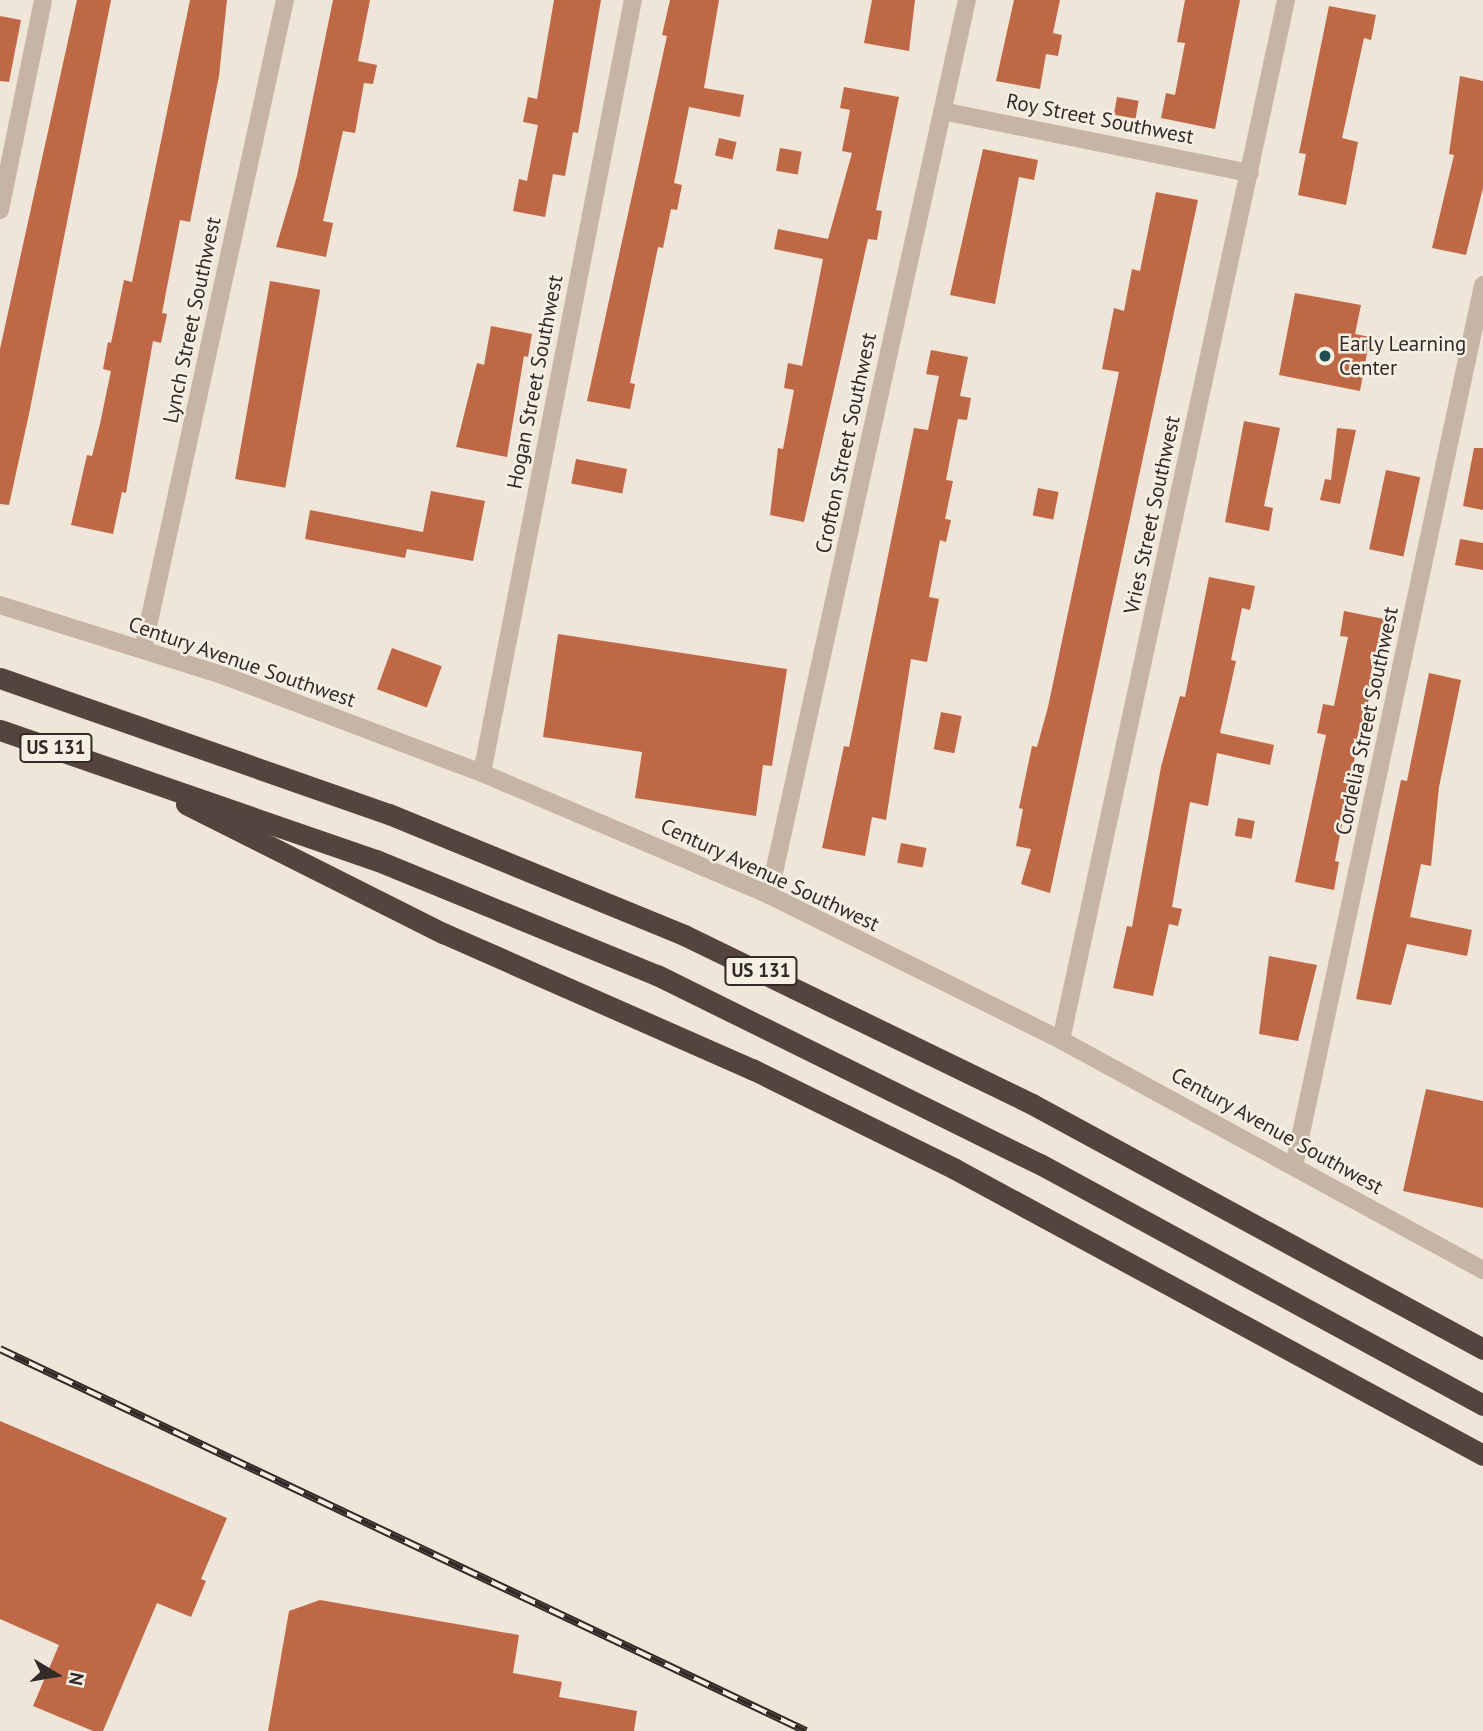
<!DOCTYPE html>
<html>
<head>
<meta charset="utf-8">
<style>
	body { margin:0 }
	#map { position:relative; width:1483px; height:1731px; overflow:hidden; background:#efe5d8; font-family:"PT Sans",sans-serif }
	div>[style] { position:absolute }
	.building>* { inset:0; background:#bf6846; transform-origin:0 0 }
	.minor>* { height:18px; margin:-9px; padding:0 9px; transform-origin:9px; border-radius:9px; background:#c6b5a5 }
	.tertiary>* { height:18px; margin:-9px; padding:0 9px; transform-origin:9px; border-radius:9px; background:#c6b5a5 }
	.motorway>* { height:21px; margin:-10.5px; padding:0 10.5px; transform-origin:10.5px; border-radius:10.5px; background:#53453d }
	.rail>* { height:8px; margin-top:-4px; transform-origin:0; background:repeating-linear-gradient(90deg,#f7efe3 0 16px,#322a26 0 32px); box-sizing:border-box; border-block:2px solid #322a26 }
	.dots>* { width:19px; height:19px; translate:-50% -50%; box-sizing:border-box; border:4px solid #f7efe3; border-radius:50% }
	span { translate:-50% -50%; white-space:nowrap; text-align:center; line-height:1.15; -webkit-text-stroke:5px #f7efe3; paint-order:stroke }
	.shield-label span { padding:2px 5px; background:#f7efe3; border:2px solid; border-radius:5px; -webkit-text-stroke-width:0 }
	.shield-label { font-size:19px; color:#322a26; font-weight:700 }
	.street-label { font-size:21px; color:#322a26 }
	.poi-label { font-size:21px; color:#322a26 }
	.left { translate:0 -50%; text-align:left }
	.north { position:absolute; left:21px; top:1640px; width:70px; height:70px; -webkit-text-stroke:5px #f7efe3; paint-order:stroke; rotate:101deg; font-size:19px; font-weight:700; line-height:28px; text-align:center; color:#322a26 }
	.north::after { content:''; display:block; margin:auto; width:24px; height:32px; background:#322a26; clip-path:polygon(50% 0,100% 100%,50% 72%,0 100%) }
</style>
</head>
<body>
<div id="map">
	<div class="building">
		<i style="clip-path:polygon(77px 0,111px 0,29px 414px,9px 505px,0 504px,0 349px)"></i>
		<i style="clip-path:polygon(190px 0,227px 0,219px 76px,190px 222px,180px 220px,162px 313px,167px 314px,161px 343px,153px 341px,126px 493px,122px 492px,113px 534px,71px 525px,87px 455px,92px 456px,100px 424px,111px 371px,103px 369px,108px 342px,111px 343px,124px 280px,132px 282px)"></i>
		<i style="clip-path:polygon(333px 0,370px 0,358px 61px,377px 65px,373px 84px,364px 83px,355px 133px,343px 131px,323px 221px,333px 223px,326px 257px,276px 247px,297px 176px)"></i>
		<i style="clip-path:polygon(554px 0,601px 0,578px 133px,573px 132px,565px 176px,553px 174px,545px 217px,513px 211px,519px 179px,527px 181px,538px 125px,523px 122px,528px 97px,537px 99px)"></i>
		<i style="clip-path:polygon(670px 0,719px 0,704px 88px,744px 95px,740px 117px,689px 107px,674px 183px,682px 185px,677px 210px,671px 209px,663px 248px,658px 247px,630px 383px,635px 384px,630px 409px,587px 401px,667px 36px,662px 35px)"></i>
		<i style="clip-path:polygon(872px 0,915px 0,909px 51px,864px 43px)"></i>
		<i style="clip-path:polygon(1014px 0,1060px 0,1053px 33px,1062px 35px,1058px 56px,1046px 54px,1040px 89px,996px 81px)"></i>
		<i style="clip-path:polygon(1185px 0,1240px 0,1215px 129px,1161px 118px,1166px 93px,1175px 95px,1185px 43px,1177px 42px)"></i>
		<i style="clip-path:polygon(1329px 6px,1376px 15px,1371px 40px,1364px 38px,1342px 138px,1358px 142px,1346px 205px,1298px 195px,1306px 154px,1299px 153px)"></i>
		<i style="clip-path:polygon(0 16px,21px 20px,9px 82px,0 81px)"></i>
		<i style="clip-path:polygon(1460px 76px,1483px 81px,1483px 188px,1466px 255px,1432px 248px,1454px 155px,1449px 154px)"></i>
		<i style="clip-path:polygon(844px 87px,899px 97px,876px 210px,882px 211px,877px 240px,868px 239px,804px 522px,770px 515px,778px 448px,783px 449px,794px 390px,784px 388px,788px 363px,802px 366px,823px 259px,774px 249px,778px 229px,828px 239px,852px 153px,842px 151px,850px 110px,840px 108px)"></i>
		<i style="left:1117px;top:97px;width:22px;height:18px;rotate:10deg"></i>
		<i style="left:719px;top:138px;width:18px;height:18px;rotate:13deg"></i>
		<i style="left:780px;top:148px;width:22px;height:23px;rotate:10deg"></i>
		<i style="clip-path:polygon(983px 149px,1038px 160px,1034px 180px,1019px 177px,995px 304px,950px 295px)"></i>
		<i style="clip-path:polygon(1156px 192px,1198px 200px,1050px 893px,1021px 884px,1031px 849px,1016px 846px,1023px 809px,1019px 808px,1032px 746px,1037px 747px,1048px 707px,1119px 372px,1102px 369px,1114px 308px,1124px 311px,1132px 269px,1140px 271px)"></i>
		<i style="left:270px;top:281px;width:51px;height:201px;rotate:10deg"></i>
		<i style="clip-path:polygon(1295px 293px,1361px 305px,1355px 334px,1370px 337px,1360px 391px,1279px 375px)"></i>
		<i style="clip-path:polygon(491px 326px,532px 334px,528px 357px,524px 356px,507px 457px,456px 447px,477px 363px,484px 365px)"></i>
		<i style="clip-path:polygon(931px 350px,968px 357px,960px 396px,971px 398px,967px 420px,958px 419px,946px 480px,953px 481px,945px 519px,951px 520px,946px 542px,940px 540px,929px 597px,939px 599px,927px 662px,911px 659px,886px 820px,872px 817px,865px 856px,822px 848px,844px 746px,849px 747px,914px 428px,928px 430px,939px 376px,926px 374px)"></i>
		<i style="clip-path:polygon(1244px 421px,1280px 428px,1264px 506px,1273px 508px,1269px 531px,1225px 522px)"></i>
		<i style="clip-path:polygon(1337px 428px,1356px 430px,1340px 504px,1320px 500px,1325px 479px,1331px 480px)"></i>
		<i style="clip-path:polygon(1474px 448px,1483px 448px,1483px 510px,1463px 506px)"></i>
		<i style="left:576px;top:459px;width:52px;height:25px;rotate:11deg"></i>
		<i style="left:1386px;top:470px;width:35px;height:81px;rotate:12deg"></i>
		<i style="left:1038px;top:488px;width:21px;height:28px;rotate:11deg"></i>
		<i style="clip-path:polygon(431px 491px,485px 501px,473px 561px,407px 549px,405px 558px,305px 539px,310px 510px,423px 532px)"></i>
		<i style="clip-path:polygon(1460px 539px,1483px 543px,1483px 570px,1455px 565px)"></i>
		<i style="clip-path:polygon(1209px 577px,1255px 586px,1250px 610px,1242px 608px,1231px 660px,1236px 661px,1220px 733px,1274px 745px,1270px 765px,1217px 753px,1208px 806px,1190px 802px,1172px 907px,1182px 909px,1178px 926px,1169px 924px,1153px 996px,1113px 988px,1127px 926px,1132px 927px,1161px 767px,1180px 696px,1185px 697px)"></i>
		<i style="clip-path:polygon(1344px 611px,1389px 620px,1358px 741px,1335px 861px,1339px 862px,1334px 890px,1295px 882px,1326px 735px,1317px 733px,1323px 704px,1334px 706px,1348px 637px,1340px 636px)"></i>
		<i style="clip-path:polygon(558px 634px,787px 669px,772px 766px,763px 765px,756px 816px,635px 798px,642px 752px,543px 737px)"></i>
		<i style="left:392px;top:648px;width:53px;height:44px;rotate:20deg"></i>
		<i style="clip-path:polygon(1429px 673px,1461px 680px,1439px 787px,1431px 866px,1421px 864px,1410px 917px,1472px 930px,1467px 956px,1407px 944px,1391px 1005px,1356px 999px,1401px 780px,1407px 781px)"></i>
		<i style="left:941px;top:712px;width:21px;height:38px;rotate:11deg"></i>
		<i style="left:1238px;top:818px;width:17px;height:18px;rotate:10deg"></i>
		<i style="left:901px;top:843px;width:26px;height:20px;rotate:11deg"></i>
		<i style="clip-path:polygon(1269px 956px,1317px 965px,1298px 1041px,1259px 1034px)"></i>
		<i style="clip-path:polygon(1426px 1089px,1483px 1101px,1483px 1208px,1403px 1191px)"></i>
		<i style="clip-path:polygon(0 1421px,227px 1518px,201px 1579px,206px 1581px,191px 1617px,157px 1603px,103px 1731px,93px 1731px,33px 1706px,59px 1645px,0 1619px)"></i>
		<i style="clip-path:polygon(320px 1600px,519px 1635px,513px 1673px,562px 1682px,559px 1697px,637px 1711px,634px 1731px,268px 1731px,289px 1611px)"></i>
	</div>
	<div class="minor">
		<i style="left:942px;top:111px;width:314px;rotate:11.4deg"></i>
		<i style="left:0;top:210px;width:214px;rotate:-78.4deg"></i>
		<i style="left:143px;top:649px;width:664px;rotate:-77.66deg"></i>
		<i style="left:482px;top:773px;width:788px;rotate:-78.95deg"></i>
		<i style="left:769px;top:895px;width:917px;rotate:-77.53deg"></i>
		<i style="left:1061px;top:1040px;width:1064px;rotate:-77.79deg"></i>
		<i style="left:1294px;top:1166px;width:901px;rotate:-77.89deg"></i>
	</div>
	<div class="tertiary">
		<i style="left:0;top:605px;width:236px;rotate:17.5deg"></i>
		<i style="left:225px;top:676px;width:275px;rotate:20.7deg"></i>
		<i style="left:482px;top:773px;width:312px;rotate:23deg"></i>
		<i style="left:769px;top:895px;width:326px;rotate:26.4deg"></i>
		<i style="left:1061px;top:1040px;width:481px;rotate:28.6deg"></i>
	</div>
	<div class="motorway">
		<i style="left:0;top:678px;width:412px;rotate:19.3deg"></i>
		<i style="left:389px;top:814px;width:319px;rotate:22.3deg"></i>
		<i style="left:684px;top:935px;width:387px;rotate:25.9deg"></i>
		<i style="left:1032px;top:1104px;width:513px;rotate:28.51deg"></i>
		<i style="left:0;top:730px;width:398px;rotate:19.1deg"></i>
		<i style="left:376px;top:860px;width:304px;rotate:22.3deg"></i>
		<i style="left:657px;top:975px;width:427px;rotate:26.3deg"></i>
		<i style="left:1040px;top:1164px;width:504px;rotate:28.55deg"></i>
		<i style="left:186px;top:804px;width:288px;rotate:26.7deg"></i>
		<i style="left:443px;top:933px;width:338px;rotate:23.8deg"></i>
		<i style="left:752px;top:1069px;width:226px;rotate:26.2deg"></i>
		<i style="left:955px;top:1169px;width:600px;rotate:28.44deg"></i>
	</div>
	<div class="rail">
		<i style="left:0;top:1349px;width:892px;rotate:25.36deg"></i>
	</div>
	<div class="dots">
		<i style="left:1325px;top:356px;background:#1e4c51"></i>
	</div>
	<div class="shield-label">
		<span style="left:56px;top:748px">US 131</span>
		<span style="left:761px;top:971px">US 131</span>
	</div>
	<div class="street-label">
		<span style="left:1100px;top:119px;rotate:11deg">Roy Street Southwest</span>
		<span style="left:192px;top:320px;rotate:-78deg">Lynch Street Southwest</span>
		<span style="left:535px;top:382px;rotate:-79deg">Hogan Street Southwest</span>
		<span style="left:846px;top:443px;rotate:-78deg">Crofton Street Southwest</span>
		<span style="left:1152px;top:515px;rotate:-78deg">Vries Street Southwest</span>
		<span style="left:242px;top:662px;rotate:19deg">Century Avenue Southwest</span>
		<span style="left:1367px;top:721px;rotate:-78deg">Cordelia Street Southwest</span>
		<span style="left:770px;top:875px;rotate:25deg">Century Avenue Southwest</span>
		<span style="left:1277px;top:1131px;rotate:29deg">Century Avenue Southwest</span>
	</div>
	<div class="poi-label">
		<span class="left" style="left:1339px;top:356px">Early Learning<br>Center</span>
	</div>
	<div class="north">N</div>
</div>
</body>
</html>
